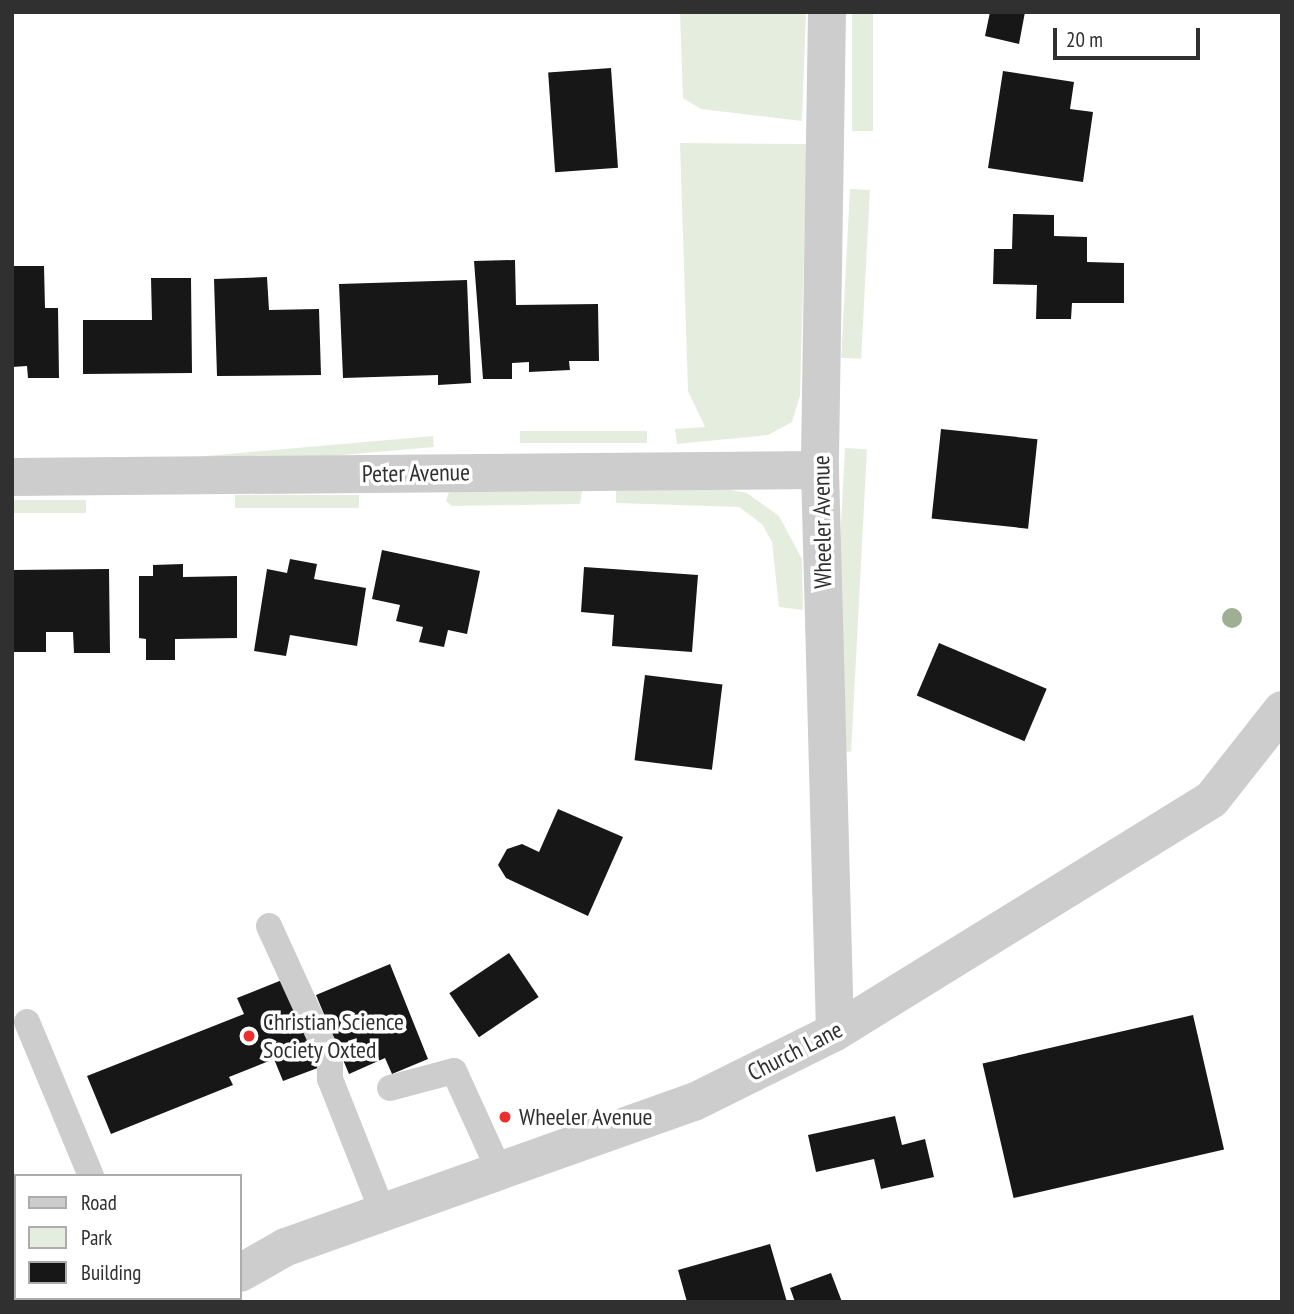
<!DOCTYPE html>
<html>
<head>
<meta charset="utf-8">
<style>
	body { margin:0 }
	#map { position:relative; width:1294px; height:1314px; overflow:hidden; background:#fff; font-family:"PT Sans Narrow",sans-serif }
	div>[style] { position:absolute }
	.green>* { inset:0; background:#e5eede; transform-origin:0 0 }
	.building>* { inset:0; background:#171717; transform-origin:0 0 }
	.service>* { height:26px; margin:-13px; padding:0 13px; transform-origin:13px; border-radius:13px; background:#cdcdcd }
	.minor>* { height:38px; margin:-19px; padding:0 19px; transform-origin:19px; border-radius:19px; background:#cdcdcd }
	.trees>* { width:20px; height:20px; margin:-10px; border-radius:50%; background:#9eaf93 }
	.dots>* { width:19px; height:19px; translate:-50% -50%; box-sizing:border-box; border:4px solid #fff; border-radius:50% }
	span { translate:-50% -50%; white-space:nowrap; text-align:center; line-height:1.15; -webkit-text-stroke:7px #fff; paint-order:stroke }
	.street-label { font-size:24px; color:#303030 }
	.poi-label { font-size:24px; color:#303030 }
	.left { translate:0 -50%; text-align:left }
	.frame { position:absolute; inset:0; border:14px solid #303030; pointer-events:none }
	.legend { position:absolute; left:14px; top:1174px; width:228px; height:126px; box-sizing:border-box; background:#fff; border:2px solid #acacac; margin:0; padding:9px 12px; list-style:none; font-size:21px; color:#303030 }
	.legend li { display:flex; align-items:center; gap:14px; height:35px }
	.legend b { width:35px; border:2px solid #acacac }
	.scale { position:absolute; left:1053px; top:28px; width:147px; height:32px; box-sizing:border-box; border:4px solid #303030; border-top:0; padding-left:9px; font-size:21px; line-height:24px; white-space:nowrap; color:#303030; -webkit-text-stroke:5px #fff; paint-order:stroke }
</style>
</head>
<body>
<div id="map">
	<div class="green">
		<i style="clip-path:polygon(680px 12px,806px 12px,802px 121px,701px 109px,683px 98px)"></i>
		<i style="left:852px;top:12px;width:21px;height:119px"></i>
		<i style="clip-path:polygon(680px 143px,807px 144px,800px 396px,792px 422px,768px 435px,677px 444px,675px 429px,705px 427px,688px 391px)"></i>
		<i style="left:850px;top:189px;width:20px;height:169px;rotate:3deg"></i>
		<i style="left:647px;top:431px;width:12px;height:127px;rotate:90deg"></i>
		<i style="left:433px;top:436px;width:11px;height:231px;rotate:85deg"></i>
		<i style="left:845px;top:448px;width:22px;height:303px;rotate:3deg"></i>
		<i style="clip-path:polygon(709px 486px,747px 493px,779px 516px,802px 559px,803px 610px,779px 607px,772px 542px,762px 524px,739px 507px,616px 503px,616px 489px)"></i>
		<i style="clip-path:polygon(582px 491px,580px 504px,452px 506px,446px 501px,449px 492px)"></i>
		<i style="left:359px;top:495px;width:13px;height:124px;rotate:90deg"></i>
		<i style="left:86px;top:500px;width:13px;height:74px;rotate:90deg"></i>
	</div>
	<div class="building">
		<i style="clip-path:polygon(990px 12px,1025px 12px,1019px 44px,985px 36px)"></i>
		<i style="left:611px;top:68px;width:100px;height:63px;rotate:86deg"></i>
		<i style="clip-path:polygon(1003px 71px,1074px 82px,1070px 109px,1093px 112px,1083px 182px,988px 168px)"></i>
		<i style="clip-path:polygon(1013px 214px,1054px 215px,1054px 236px,1087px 237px,1087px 262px,1124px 263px,1124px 303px,1072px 303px,1071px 319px,1036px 319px,1037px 285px,993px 284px,994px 249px,1012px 249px)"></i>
		<i style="clip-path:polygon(515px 260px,516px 305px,598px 304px,599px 361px,569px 361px,570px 370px,529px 372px,529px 362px,512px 363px,512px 379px,483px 379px,474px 261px)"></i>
		<i style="clip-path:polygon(12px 266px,44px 266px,45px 308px,58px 308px,59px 378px,28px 378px,27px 366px,12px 367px)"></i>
		<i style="clip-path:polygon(267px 277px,269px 310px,319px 309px,321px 375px,217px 376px,214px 279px)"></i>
		<i style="clip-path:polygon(151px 278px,191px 278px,192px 373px,83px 374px,83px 320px,152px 320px)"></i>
		<i style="clip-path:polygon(467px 280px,471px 383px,438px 385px,438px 375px,343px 378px,339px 284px)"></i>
		<i style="left:941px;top:429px;width:97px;height:90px;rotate:6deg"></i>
		<i style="clip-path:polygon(382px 550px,480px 571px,467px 634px,448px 630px,444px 647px,419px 642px,423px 627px,396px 621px,400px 605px,372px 599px)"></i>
		<i style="clip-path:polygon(290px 559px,317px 564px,314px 579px,366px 588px,357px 646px,290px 635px,286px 656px,254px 651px,267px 569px,287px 573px)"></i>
		<i style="clip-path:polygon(183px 564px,183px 577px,237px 576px,237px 638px,175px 639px,175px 660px,146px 660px,146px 639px,139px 638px,139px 576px,153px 576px,153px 565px)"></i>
		<i style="clip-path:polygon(584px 567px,698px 575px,692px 652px,612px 646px,614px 615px,581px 612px)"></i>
		<i style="clip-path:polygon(109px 569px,110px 653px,74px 653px,73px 632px,46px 632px,46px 652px,14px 652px,12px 570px)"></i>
		<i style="left:939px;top:643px;width:117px;height:57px;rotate:23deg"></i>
		<i style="left:645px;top:675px;width:78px;height:86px;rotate:7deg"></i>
		<i style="clip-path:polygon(558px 809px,623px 837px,588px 916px,506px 878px,498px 865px,507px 849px,522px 844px,539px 852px)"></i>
		<i style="left:509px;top:953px;width:53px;height:72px;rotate:56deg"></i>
		<i style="clip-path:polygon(390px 964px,428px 1059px,392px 1074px,385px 1058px,349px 1074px,316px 995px)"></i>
		<i style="clip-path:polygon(287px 978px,323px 1066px,283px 1081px,274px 1059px,229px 1077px,233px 1085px,111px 1134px,87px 1076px,244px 1014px,237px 998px)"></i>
		<i style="left:1193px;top:1015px;width:138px;height:216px;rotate:77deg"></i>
		<i style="clip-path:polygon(895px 1116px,902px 1145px,925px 1139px,934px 1177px,881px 1189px,874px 1159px,816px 1172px,808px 1135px)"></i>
		<i style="clip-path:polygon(770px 1244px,787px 1302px,687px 1302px,678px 1270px)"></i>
		<i style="clip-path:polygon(831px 1273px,842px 1302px,795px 1302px,790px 1288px)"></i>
	</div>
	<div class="service">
		<i style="left:269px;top:926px;width:147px;rotate:65.5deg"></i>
		<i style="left:330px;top:1060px;width:19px;rotate:90deg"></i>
		<i style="left:330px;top:1079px;width:144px;rotate:68.4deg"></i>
		<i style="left:27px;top:1022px;width:167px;rotate:67.4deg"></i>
		<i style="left:390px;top:1088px;width:66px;rotate:-14.9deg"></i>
		<i style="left:454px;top:1071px;width:111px;rotate:65.5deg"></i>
		<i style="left:143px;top:1298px;width:4px;rotate:76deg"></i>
	</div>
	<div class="minor">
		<i style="left:827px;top:12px;width:458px;rotate:90.9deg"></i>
		<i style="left:820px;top:470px;width:562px;rotate:88.47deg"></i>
		<i style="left:12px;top:477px;width:808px;rotate:-0.5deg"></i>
		<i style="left:12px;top:1260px;width:7px;rotate:56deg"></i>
		<i style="left:240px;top:1273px;width:53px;rotate:-29.5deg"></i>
		<i style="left:286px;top:1247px;width:433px;rotate:-19.6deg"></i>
		<i style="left:694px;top:1102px;width:157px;rotate:-26.4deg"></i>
		<i style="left:835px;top:1032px;width:443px;rotate:-31.7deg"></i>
		<i style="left:1212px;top:799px;width:113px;rotate:-51.8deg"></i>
		<i style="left:36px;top:1298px;width:5px;rotate:53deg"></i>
		<i style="left:189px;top:1302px;width:7px;rotate:-34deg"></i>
	</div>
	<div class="trees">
		<i style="left:1232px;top:618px"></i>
	</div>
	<div class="dots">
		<i style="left:249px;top:1036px;background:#ec2f2d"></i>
		<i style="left:505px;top:1117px;background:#ec2f2d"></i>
	</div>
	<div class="street-label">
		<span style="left:416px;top:473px;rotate:-1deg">Peter Avenue</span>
		<span style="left:822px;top:522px;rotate:-91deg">Wheeler Avenue</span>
		<span style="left:795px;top:1051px;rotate:-27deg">Church Lane</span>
	</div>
	<div class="poi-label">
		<span class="left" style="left:263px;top:1036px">Christian Science<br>Society Oxted</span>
		<span class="left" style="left:519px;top:1117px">Wheeler Avenue</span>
	</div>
	<div class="frame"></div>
	<ul class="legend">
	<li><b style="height:9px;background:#cdcdcd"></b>Road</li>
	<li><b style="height:19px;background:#e5eede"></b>Park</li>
	<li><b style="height:19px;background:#171717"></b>Building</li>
	</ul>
	<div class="scale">20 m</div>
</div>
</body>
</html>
